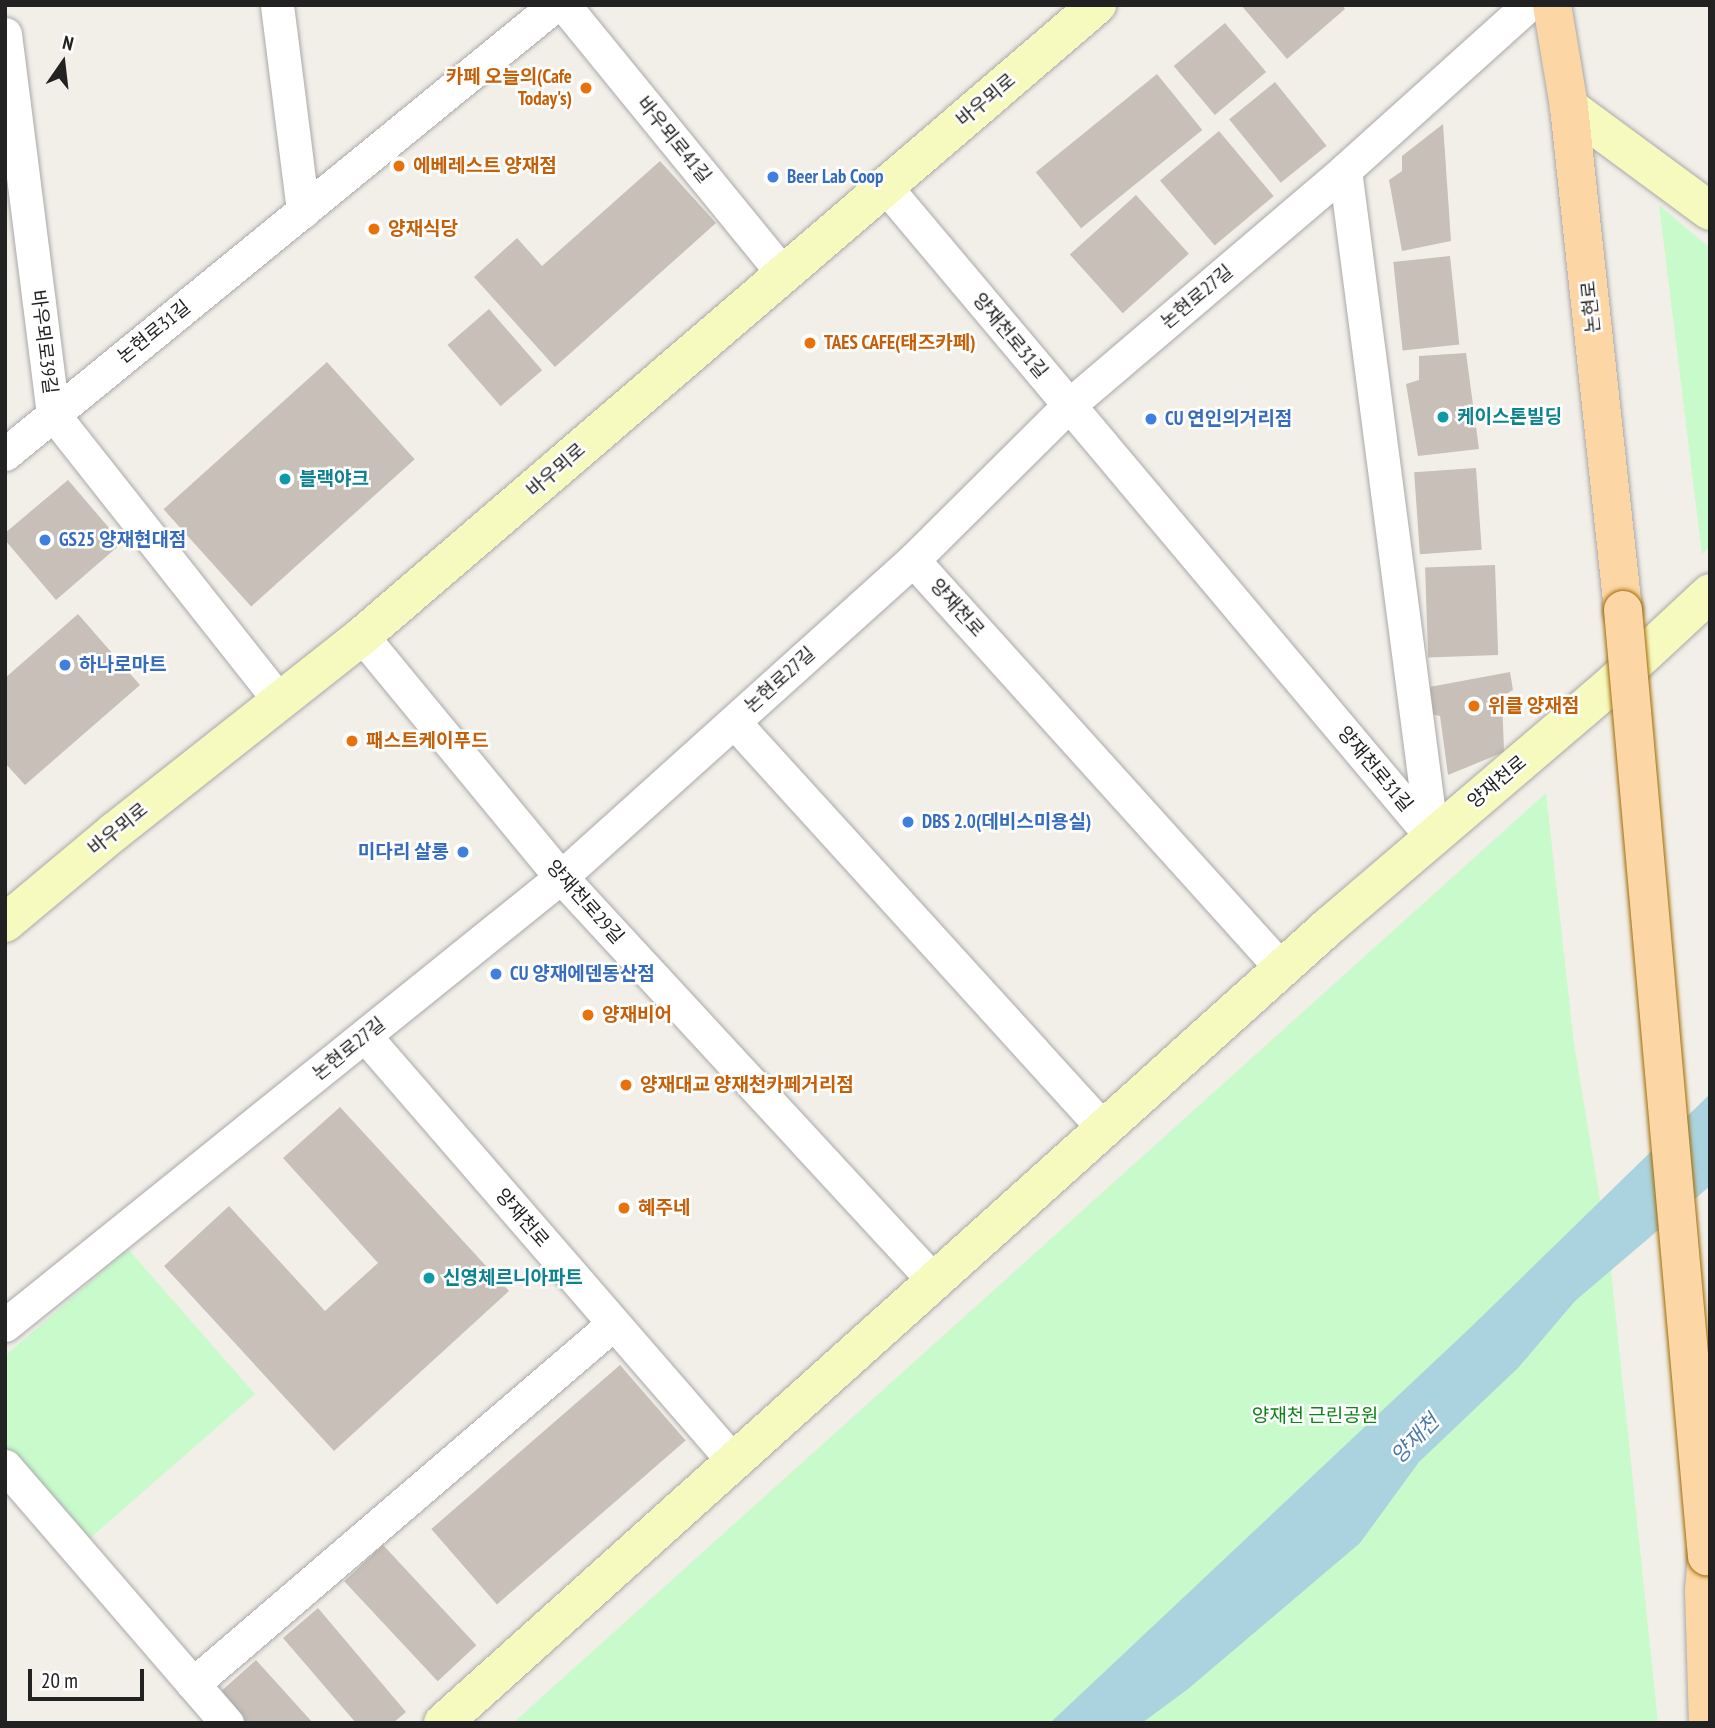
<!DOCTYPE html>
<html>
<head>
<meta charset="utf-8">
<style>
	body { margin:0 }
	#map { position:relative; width:1715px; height:1728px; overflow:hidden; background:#f2efe9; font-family:"PT Sans Narrow","Noto Sans KR",sans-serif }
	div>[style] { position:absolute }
	.park>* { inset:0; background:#c8facc }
	.water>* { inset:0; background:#aad3df }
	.building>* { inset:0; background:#c7bfb8; transform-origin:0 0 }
	.roads { filter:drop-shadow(0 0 2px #a9a9a9) drop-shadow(0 0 2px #a9a9a9) }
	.street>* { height:33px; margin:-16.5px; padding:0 16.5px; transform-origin:16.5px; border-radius:16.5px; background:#fff }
	.secondary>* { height:38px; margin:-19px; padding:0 19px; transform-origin:19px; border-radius:19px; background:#f7fabf }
	.primary>* { height:38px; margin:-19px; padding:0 19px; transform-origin:19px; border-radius:19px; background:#fcd6a4 }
	.bridges { filter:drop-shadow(0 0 2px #a06b00) drop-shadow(0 0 2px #a06b00) }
	.primary-bridge>* { height:38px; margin:-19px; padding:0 19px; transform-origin:19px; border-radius:19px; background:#fcd6a4 }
	.dots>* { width:19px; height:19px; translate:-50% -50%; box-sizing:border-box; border:4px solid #fff; border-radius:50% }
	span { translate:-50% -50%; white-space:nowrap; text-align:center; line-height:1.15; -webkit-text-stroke:5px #fff; paint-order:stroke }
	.food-label { font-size:19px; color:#c56008; font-weight:700 }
	.right { translate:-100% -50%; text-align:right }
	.left { translate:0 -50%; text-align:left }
	.street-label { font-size:19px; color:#222 }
	.shop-label { font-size:19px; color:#366cbe; font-weight:700 }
	.culture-label { font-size:19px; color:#0d838f; font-weight:700 }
	.park-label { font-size:19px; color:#0c8416 }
	.water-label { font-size:21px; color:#4a7aab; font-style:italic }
	.frame { position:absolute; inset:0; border:7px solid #222; pointer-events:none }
	.north { position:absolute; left:28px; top:28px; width:70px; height:70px; -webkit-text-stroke:5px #fff; paint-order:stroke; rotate:14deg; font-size:19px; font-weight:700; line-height:28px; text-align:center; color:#222 }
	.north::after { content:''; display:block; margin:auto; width:24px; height:32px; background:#222; clip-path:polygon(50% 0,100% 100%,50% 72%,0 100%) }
	.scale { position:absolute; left:28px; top:1669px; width:116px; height:32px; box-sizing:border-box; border:4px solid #222; border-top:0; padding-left:9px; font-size:21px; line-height:24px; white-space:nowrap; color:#222; -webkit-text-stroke:5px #fff; paint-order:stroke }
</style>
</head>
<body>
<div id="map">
	<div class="park">
		<i style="clip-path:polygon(1659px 205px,1710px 248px,1710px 546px,1702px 554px)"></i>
		<i style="clip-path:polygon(1546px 793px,1574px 1044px,1610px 1260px,1658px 1723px,513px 1723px)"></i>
		<i style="clip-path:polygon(128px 1249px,255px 1394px,88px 1540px,5px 1446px,5px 1356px)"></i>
	</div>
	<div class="water">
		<i style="clip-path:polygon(1710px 1094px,1710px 1186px,1575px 1301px,1518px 1368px,1419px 1462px,1360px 1543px,1188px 1689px,1142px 1723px,1050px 1723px,1471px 1327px)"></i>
	</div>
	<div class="building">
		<i style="clip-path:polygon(1241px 5px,1342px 5px,1345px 9px,1287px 59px)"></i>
		<i style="left:1225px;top:23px;width:64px;height:67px;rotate:50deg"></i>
		<i style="left:1157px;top:74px;width:72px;height:156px;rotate:51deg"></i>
		<i style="left:1275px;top:82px;width:82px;height:59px;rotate:51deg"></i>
		<i style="clip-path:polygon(1443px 124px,1451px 241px,1402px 251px,1389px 180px,1402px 171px,1402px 156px)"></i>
		<i style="left:1219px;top:131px;width:85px;height:77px;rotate:50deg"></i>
		<i style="clip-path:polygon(660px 161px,716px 223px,555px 367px,474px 277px,517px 238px,542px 266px)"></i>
		<i style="left:1136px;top:195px;width:79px;height:89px;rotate:48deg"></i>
		<i style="left:1450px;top:256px;width:89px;height:57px;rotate:84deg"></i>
		<i style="left:489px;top:309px;width:81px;height:55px;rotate:49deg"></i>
		<i style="clip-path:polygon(1466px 353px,1479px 449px,1418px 456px,1406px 384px,1419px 380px,1419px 356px)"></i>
		<i style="left:327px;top:362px;width:131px;height:220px;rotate:48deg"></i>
		<i style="left:1476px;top:468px;width:82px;height:62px;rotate:86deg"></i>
		<i style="clip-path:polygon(68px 480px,122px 543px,56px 600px,5px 540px,5px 533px)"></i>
		<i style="left:1495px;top:565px;width:90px;height:70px;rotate:88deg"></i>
		<i style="clip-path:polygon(78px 614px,140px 685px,25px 785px,5px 763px,5px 678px)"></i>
		<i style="clip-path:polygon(1510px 672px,1513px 690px,1502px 696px,1504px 752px,1448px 775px,1440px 716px,1427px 713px,1424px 688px)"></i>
		<i style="clip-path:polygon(340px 1107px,509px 1291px,334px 1451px,164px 1266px,229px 1206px,325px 1311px,378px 1263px,283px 1158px)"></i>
		<i style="left:620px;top:1365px;width:100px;height:250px;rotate:49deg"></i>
		<i style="left:383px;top:1545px;width:137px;height:53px;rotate:47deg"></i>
		<i style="clip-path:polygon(318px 1608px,406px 1712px,393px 1723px,356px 1723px,283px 1638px)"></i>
		<i style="clip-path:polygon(256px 1660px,313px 1723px,245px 1723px,218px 1694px)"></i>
	</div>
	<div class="roads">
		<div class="street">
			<i style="left:277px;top:5px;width:208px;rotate:82.8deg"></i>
			<i style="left:564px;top:5px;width:348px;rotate:50.8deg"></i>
			<i style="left:5px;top:34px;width:383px;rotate:82.8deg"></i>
			<i style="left:53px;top:414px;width:365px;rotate:51.7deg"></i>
			<i style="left:1345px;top:170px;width:673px;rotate:82.57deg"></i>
			<i style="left:885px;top:186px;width:850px;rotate:49.96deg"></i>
			<i style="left:5px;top:454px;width:710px;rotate:-39.23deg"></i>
			<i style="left:913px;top:560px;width:551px;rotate:47.94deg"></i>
			<i style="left:362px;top:636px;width:313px;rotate:50.5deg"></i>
			<i style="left:561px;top:877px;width:550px;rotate:47.28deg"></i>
			<i style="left:734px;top:722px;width:549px;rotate:47.73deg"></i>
			<i style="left:365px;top:1036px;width:564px;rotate:49.1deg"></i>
			<i style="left:5px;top:1325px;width:714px;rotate:-38.86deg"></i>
			<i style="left:561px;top:877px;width:474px;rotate:-42deg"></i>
			<i style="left:913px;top:560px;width:218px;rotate:-44.8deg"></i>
			<i style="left:1068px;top:406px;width:364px;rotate:-40.4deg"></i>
			<i style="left:1345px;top:170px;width:246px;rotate:-42deg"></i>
			<i style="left:5px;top:1466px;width:340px;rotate:49.2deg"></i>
			<i style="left:193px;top:1684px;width:553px;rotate:-40.6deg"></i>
		</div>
		<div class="secondary">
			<i style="left:1569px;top:107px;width:175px;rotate:36.4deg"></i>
			<i style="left:5px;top:923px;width:142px;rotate:-39.9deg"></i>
			<i style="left:114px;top:832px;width:316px;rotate:-38.3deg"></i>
			<i style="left:362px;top:636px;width:969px;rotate:-40.65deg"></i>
			<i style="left:443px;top:1723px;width:1192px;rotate:-41.97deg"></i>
			<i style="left:1329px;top:926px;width:368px;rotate:-40.5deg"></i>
			<i style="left:1609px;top:687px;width:138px;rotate:-42.9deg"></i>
		</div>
		<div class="primary">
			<i style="left:1552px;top:5px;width:103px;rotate:80.5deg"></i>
			<i style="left:1569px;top:107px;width:506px;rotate:83.87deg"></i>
			<i style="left:1707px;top:1556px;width:34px;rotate:95deg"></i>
			<i style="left:1704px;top:1590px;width:133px;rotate:88.3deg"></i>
		</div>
	</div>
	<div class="bridges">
		<div class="primary-bridge">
			<i style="left:1623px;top:610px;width:950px;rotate:84.93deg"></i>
		</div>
	</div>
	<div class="dots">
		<i style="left:586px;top:88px;background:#e8710a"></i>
		<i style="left:399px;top:166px;background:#e8710a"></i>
		<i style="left:773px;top:177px;background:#3f7fe0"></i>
		<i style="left:374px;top:229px;background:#e8710a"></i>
		<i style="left:810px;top:343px;background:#e8710a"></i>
		<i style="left:1443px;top:417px;background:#0f9aa8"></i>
		<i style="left:1151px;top:419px;background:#3f7fe0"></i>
		<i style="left:285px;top:479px;background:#0f9aa8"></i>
		<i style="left:45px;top:540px;background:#3f7fe0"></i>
		<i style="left:65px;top:665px;background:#3f7fe0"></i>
		<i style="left:1474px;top:706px;background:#e8710a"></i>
		<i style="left:352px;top:741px;background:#e8710a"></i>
		<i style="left:908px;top:822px;background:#3f7fe0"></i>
		<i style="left:463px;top:852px;background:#3f7fe0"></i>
		<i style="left:496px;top:974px;background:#3f7fe0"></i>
		<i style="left:588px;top:1015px;background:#e8710a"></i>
		<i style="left:626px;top:1085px;background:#e8710a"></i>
		<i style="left:624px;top:1208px;background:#e8710a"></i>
		<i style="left:429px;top:1278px;background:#0f9aa8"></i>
	</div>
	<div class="food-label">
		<span class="right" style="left:572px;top:88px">카페 오늘의(Cafe<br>Today's)</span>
		<span class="left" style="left:413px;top:166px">에베레스트 양재점</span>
		<span class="left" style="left:388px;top:229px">양재식당</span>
		<span class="left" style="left:824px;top:343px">TAES CAFE(태즈카페)</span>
		<span class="left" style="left:1488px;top:706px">위클 양재점</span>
		<span class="left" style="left:366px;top:741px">패스트케이푸드</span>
		<span class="left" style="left:602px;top:1015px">양재비어</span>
		<span class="left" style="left:640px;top:1085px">양재대교 양재천카페거리점</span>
		<span class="left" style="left:638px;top:1208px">혜주네</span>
	</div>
	<div class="street-label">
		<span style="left:986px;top:100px;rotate:-40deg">바우뫼로</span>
		<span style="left:674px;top:140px;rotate:51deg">바우뫼로41길</span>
		<span style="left:1197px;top:297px;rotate:-40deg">논현로27길</span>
		<span style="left:1591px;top:307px;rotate:-96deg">논현로</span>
		<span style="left:154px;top:332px;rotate:-39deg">논현로31길</span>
		<span style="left:1010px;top:336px;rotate:50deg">양재천로31길</span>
		<span style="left:44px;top:342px;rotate:83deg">바우뫼로39길</span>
		<span style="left:556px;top:470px;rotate:-41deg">바우뫼로</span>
		<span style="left:957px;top:608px;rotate:48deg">양재천로</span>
		<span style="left:780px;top:680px;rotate:-42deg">논현로27길</span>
		<span style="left:1375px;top:769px;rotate:50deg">양재천로31길</span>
		<span style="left:1497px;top:782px;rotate:-40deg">양재천로</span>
		<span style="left:118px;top:829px;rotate:-39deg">바우뫼로</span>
		<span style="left:585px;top:902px;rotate:48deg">양재천로29길</span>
		<span style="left:349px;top:1049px;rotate:-39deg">논현로27길</span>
		<span style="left:522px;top:1218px;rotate:49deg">양재천로</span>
	</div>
	<div class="shop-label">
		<span class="left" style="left:787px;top:177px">Beer Lab Coop</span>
		<span class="left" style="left:1165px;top:419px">CU 연인의거리점</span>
		<span class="left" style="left:59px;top:540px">GS25 양재현대점</span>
		<span class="left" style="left:79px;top:665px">하나로마트</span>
		<span class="left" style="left:922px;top:822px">DBS 2.0(데비스미용실)</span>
		<span class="right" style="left:449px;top:852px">미다리 살롱</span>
		<span class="left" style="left:510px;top:974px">CU 양재에덴동산점</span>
	</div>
	<div class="culture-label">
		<span class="left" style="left:1457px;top:417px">케이스톤빌딩</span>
		<span class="left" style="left:299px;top:479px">블랙야크</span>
		<span class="left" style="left:443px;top:1278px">신영체르니아파트</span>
	</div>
	<div class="park-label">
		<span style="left:1315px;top:1416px">양재천 근린공원</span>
	</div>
	<div class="water-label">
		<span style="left:1415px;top:1439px;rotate:-46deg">양재천</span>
	</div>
	<div class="frame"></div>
	<div class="north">N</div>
	<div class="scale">20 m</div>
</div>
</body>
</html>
